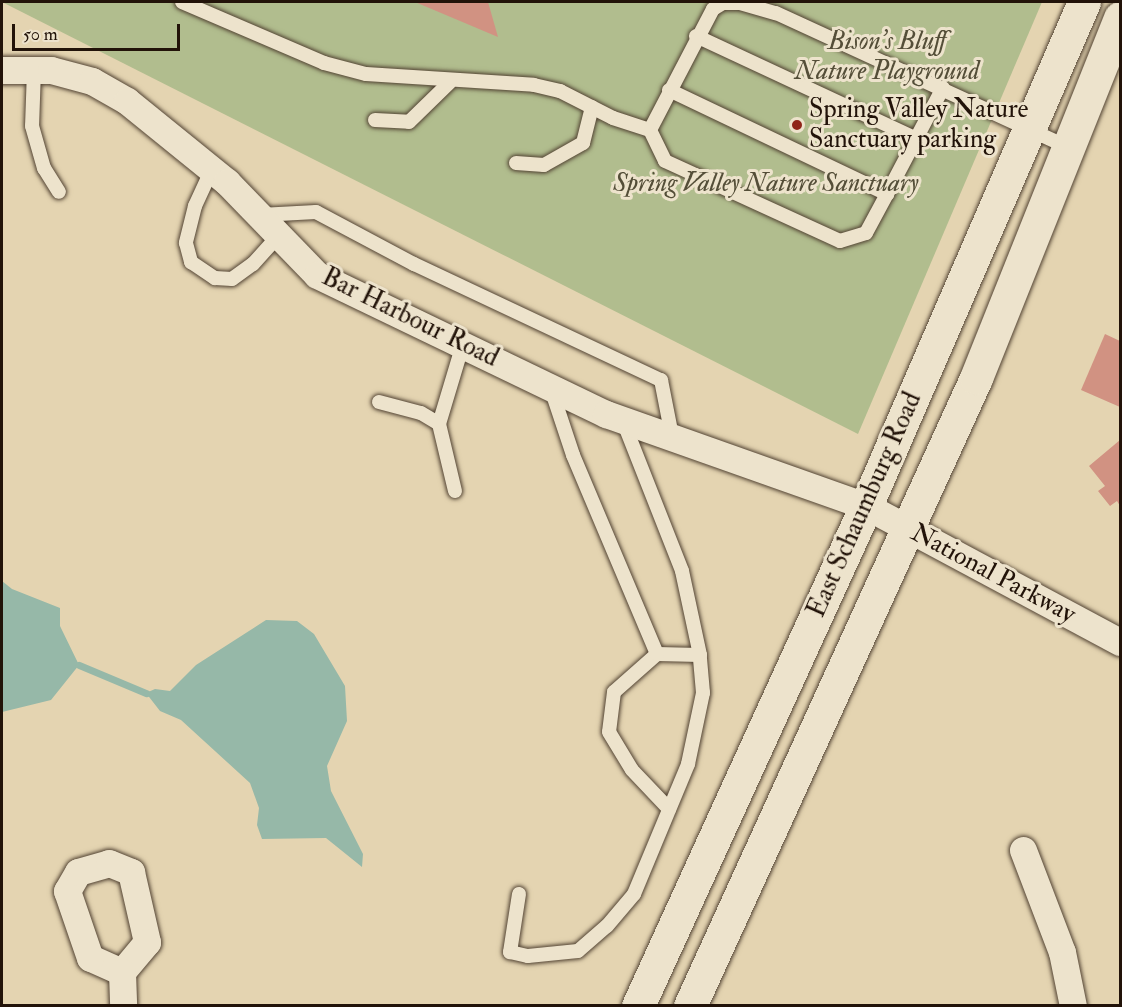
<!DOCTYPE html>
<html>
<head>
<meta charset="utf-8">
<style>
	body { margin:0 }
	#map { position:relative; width:1122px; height:1007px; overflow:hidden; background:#e4d4b1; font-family:"IM FELL Double Pica",serif }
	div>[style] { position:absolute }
	.green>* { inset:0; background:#b1bd8e }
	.water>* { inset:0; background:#96b8a8 }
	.stream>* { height:7px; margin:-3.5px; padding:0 3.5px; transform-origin:3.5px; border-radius:3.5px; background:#96b8a8 }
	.building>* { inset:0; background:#d19282 }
	.roads { filter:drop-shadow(0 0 2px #524333) drop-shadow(0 0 2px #524333) }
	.service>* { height:14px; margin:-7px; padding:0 7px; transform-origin:7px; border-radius:7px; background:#ede3cc }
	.minor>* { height:27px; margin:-13.5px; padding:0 13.5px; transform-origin:13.5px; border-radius:13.5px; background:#ede3cc }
	.secondary>* { height:33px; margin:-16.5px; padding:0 16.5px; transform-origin:16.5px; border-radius:16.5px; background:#ede3cc }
	.dots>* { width:16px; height:16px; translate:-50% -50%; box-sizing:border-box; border:3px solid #ede3cc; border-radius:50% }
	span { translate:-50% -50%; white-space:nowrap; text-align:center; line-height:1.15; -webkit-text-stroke:6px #ede3cc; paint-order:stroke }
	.park-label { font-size:26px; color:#544e38; font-style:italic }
	.poi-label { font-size:26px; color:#221309 }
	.left { translate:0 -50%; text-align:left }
	.street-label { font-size:26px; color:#221309 }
	.frame { position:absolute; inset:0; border:3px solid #221309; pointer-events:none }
	.scale { position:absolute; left:12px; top:24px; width:168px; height:27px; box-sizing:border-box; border:3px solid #221309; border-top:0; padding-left:8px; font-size:18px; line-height:21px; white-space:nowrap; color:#221309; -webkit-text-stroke:4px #ede3cc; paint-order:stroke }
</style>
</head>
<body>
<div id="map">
	<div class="green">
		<i style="clip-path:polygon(2px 2px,1042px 2px,858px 434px)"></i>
	</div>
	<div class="water">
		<i style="clip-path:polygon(2px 581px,12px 589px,60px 608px,60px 626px,79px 665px,51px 700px,2px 712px)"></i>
		<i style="clip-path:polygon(266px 620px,297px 621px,314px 634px,345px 686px,347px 721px,327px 766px,331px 791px,363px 854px,362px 867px,326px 838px,262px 839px,257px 825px,259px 808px,250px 783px,181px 720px,160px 711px,146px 693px,155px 689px,170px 691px,196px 665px)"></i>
	</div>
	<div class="stream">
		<i style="left:79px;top:665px;width:73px;rotate:22.7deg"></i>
	</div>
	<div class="building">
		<i style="clip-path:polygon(415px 2px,488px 2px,498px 37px)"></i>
		<i style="clip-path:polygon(1105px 334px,1120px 341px,1120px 407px,1081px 390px)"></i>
		<i style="clip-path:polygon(1120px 440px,1120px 506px,1117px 501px,1110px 506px,1098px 491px,1105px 486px,1089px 466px)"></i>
	</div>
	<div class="roads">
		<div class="service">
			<i style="left:182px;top:2px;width:155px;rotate:23.2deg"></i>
			<i style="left:324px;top:63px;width:43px;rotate:14.7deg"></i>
			<i style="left:366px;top:74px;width:168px;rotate:3.7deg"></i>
			<i style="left:534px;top:85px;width:27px;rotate:13deg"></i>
			<i style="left:560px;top:91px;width:59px;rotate:27deg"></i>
			<i style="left:613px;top:118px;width:39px;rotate:18deg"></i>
			<i style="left:650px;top:130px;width:136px;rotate:-62.5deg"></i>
			<i style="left:713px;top:9px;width:12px;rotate:-31deg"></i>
			<i style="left:723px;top:3px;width:17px"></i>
			<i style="left:740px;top:3px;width:37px;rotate:16deg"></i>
			<i style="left:776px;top:13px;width:320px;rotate:24.7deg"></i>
			<i style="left:696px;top:36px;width:242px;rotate:25deg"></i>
			<i style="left:34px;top:70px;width:56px;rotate:92deg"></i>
			<i style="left:32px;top:126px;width:44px;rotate:74.1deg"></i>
			<i style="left:44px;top:168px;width:28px;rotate:58deg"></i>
			<i style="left:669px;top:90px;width:242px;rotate:25.5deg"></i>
			<i style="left:887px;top:194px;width:120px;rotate:-62.2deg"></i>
			<i style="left:375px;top:120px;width:34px;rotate:3deg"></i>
			<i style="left:409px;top:122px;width:57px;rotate:-44.3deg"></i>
			<i style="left:650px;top:130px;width:34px;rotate:64deg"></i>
			<i style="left:665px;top:161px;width:192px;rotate:24.6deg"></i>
			<i style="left:840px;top:241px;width:27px;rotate:-17deg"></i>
			<i style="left:866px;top:233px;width:44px;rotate:-61.7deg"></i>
			<i style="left:516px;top:163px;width:28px;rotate:4deg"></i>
			<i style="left:544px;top:165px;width:45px;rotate:-29.4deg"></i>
			<i style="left:583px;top:143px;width:37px;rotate:-76deg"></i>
			<i style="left:212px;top:169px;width:41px;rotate:114.7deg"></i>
			<i style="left:195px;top:206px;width:38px;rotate:104deg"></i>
			<i style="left:186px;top:243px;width:20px;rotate:75deg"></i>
			<i style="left:191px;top:262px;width:29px;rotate:34deg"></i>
			<i style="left:215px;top:278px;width:17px;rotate:3deg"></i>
			<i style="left:232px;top:279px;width:26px;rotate:-36deg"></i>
			<i style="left:253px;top:264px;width:36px;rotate:-48deg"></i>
			<i style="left:260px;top:215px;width:56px;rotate:-3.1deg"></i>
			<i style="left:316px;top:212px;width:111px;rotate:28deg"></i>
			<i style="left:414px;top:264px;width:273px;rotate:25.2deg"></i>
			<i style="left:661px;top:380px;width:57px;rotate:78.9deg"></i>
			<i style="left:379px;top:402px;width:43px;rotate:14.7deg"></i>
			<i style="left:421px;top:413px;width:21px;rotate:31deg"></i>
			<i style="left:623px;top:421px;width:161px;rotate:68.5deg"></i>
			<i style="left:682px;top:571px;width:86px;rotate:77.9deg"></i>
			<i style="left:455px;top:491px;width:69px;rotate:-103.4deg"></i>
			<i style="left:439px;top:424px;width:84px;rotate:-73.3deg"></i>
			<i style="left:657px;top:654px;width:57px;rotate:138.5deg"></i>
			<i style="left:614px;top:692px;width:40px;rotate:97.1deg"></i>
			<i style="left:609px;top:732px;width:44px;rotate:58.8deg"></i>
			<i style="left:632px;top:770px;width:54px;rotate:46.5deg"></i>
			<i style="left:519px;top:894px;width:59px;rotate:98.8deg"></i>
			<i style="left:510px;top:952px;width:18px;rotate:13deg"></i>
			<i style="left:528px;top:956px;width:50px;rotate:-5.7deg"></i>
			<i style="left:578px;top:951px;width:38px;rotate:-41deg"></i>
			<i style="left:607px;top:926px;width:42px;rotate:-49.8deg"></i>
			<i style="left:634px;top:894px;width:141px;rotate:-67.4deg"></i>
			<i style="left:688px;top:764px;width:73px;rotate:-78.1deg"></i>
			<i style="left:703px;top:693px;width:38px;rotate:-95deg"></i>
			<i style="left:700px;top:655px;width:43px;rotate:-178.7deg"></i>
			<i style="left:657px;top:654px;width:216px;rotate:-112.9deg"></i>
			<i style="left:573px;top:455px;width:70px;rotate:-108.4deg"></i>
		</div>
		<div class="minor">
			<i style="left:2px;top:70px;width:49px"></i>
			<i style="left:51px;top:70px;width:42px;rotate:15deg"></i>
			<i style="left:92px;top:81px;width:40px;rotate:29.7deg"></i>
			<i style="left:127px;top:101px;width:129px;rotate:39deg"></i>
			<i style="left:227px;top:182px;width:129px;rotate:45.9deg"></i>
			<i style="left:317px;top:275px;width:321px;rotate:25.7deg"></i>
			<i style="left:606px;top:414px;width:276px;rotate:19.5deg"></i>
			<i style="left:866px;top:506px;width:288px;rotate:28.2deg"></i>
			<i style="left:1023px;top:850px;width:109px;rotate:69.1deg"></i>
			<i style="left:1062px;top:952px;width:55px;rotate:78.5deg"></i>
			<i style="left:122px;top:972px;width:35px;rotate:-156deg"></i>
			<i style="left:90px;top:958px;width:71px;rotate:-108.9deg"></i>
			<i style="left:67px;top:891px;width:22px;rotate:-60deg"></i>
			<i style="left:78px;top:872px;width:32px;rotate:-16deg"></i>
			<i style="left:109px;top:863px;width:24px;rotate:22deg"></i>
			<i style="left:131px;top:872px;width:72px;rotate:77.1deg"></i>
			<i style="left:147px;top:942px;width:39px;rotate:130deg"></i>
			<i style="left:122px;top:972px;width:34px;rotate:88deg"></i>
		</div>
		<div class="secondary">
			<i style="left:638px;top:1006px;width:550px;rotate:-65.49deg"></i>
			<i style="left:866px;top:506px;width:549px;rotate:-66.61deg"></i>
			<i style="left:690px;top:1006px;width:690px;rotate:-65.51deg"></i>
			<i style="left:976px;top:378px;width:388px;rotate:-68.2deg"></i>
		</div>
	</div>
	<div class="dots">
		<i style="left:797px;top:125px;background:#8f2418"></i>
	</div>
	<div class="park-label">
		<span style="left:887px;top:57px">Bison's Bluff<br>Nature Playground</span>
		<span style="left:766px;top:184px">Spring Valley Nature Sanctuary</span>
	</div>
	<div class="poi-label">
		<span class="left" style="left:809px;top:125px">Spring Valley Nature<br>Sanctuary parking</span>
	</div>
	<div class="street-label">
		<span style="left:410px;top:318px;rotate:26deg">Bar Harbour Road</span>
		<span style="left:865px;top:505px;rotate:-66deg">East Schaumburg Road</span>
		<span style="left:993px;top:574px;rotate:28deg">National Parkway</span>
	</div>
	<div class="frame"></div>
	<div class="scale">50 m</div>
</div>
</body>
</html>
